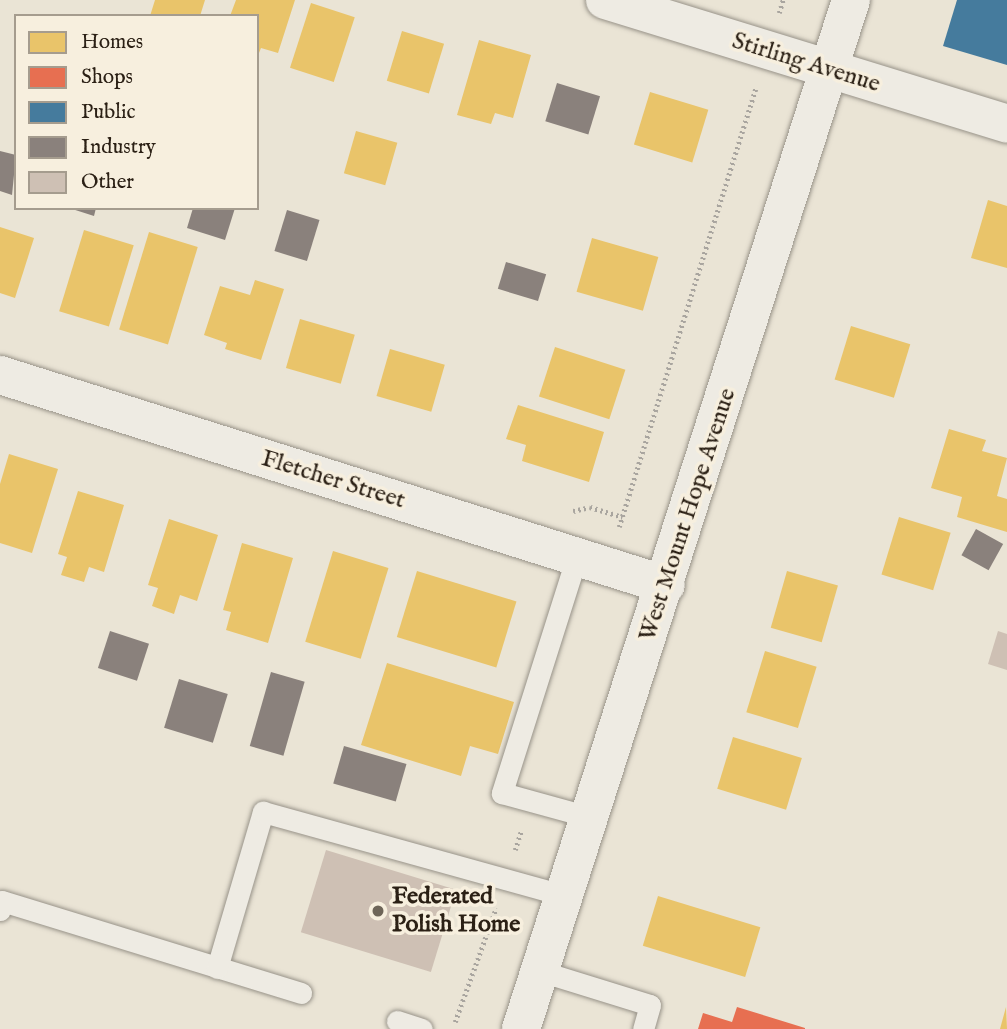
<!DOCTYPE html>
<html>
<head>
<meta charset="utf-8">
<style>
	body { margin:0 }
	#map { position:relative; width:1007px; height:1029px; overflow:hidden; background:#eae4d5; font-family:"IM FELL English",serif }
	div>[style] { position:absolute }
	.homes>* { inset:0; background:#e9c46a; transform-origin:0 0 }
	.shops>* { inset:0; background:#e76f51 }
	.public>* { inset:0; background:#457b9d }
	.industry>* { inset:0; background:#8a817c; transform-origin:0 0 }
	.building>* { inset:0; background:#cec0b4; transform-origin:0 0 }
	.path>* { height:4.5px; margin-top:-2.25px; transform-origin:0; background:repeating-linear-gradient(90deg,#a9a59f 0 2px,transparent 0 5.5px) }
	.roads { filter:drop-shadow(0 0 2px #989389) drop-shadow(0 0 2px #989389) }
	.service>* { height:21px; margin:-10.5px; padding:0 10.5px; transform-origin:10.5px; border-radius:10.5px; background:#eeebe3 }
	.minor>* { height:38px; margin:-19px; padding:0 19px; transform-origin:19px; border-radius:19px; background:#eeebe3 }
	.tertiary>* { height:38px; margin:-19px; padding:0 19px; transform-origin:19px; border-radius:19px; background:#eeebe3 }
	.dots>* { width:19px; height:19px; translate:-50% -50%; box-sizing:border-box; border:4px solid #f7efde; border-radius:50% }
	span { translate:-50% -50%; white-space:nowrap; text-align:center; line-height:1.15; -webkit-text-stroke:7px #f7efde; paint-order:stroke }
	.street-label { font-size:24px; color:#2b2015 }
	.poi-label { font-size:24px; color:#2b2015; font-weight:700 }
	.left { translate:0 -50%; text-align:left }
	.legend { position:absolute; left:14px; top:14px; width:245px; height:196px; box-sizing:border-box; background:#f7efde; border:2px solid #a59c8e; margin:0; padding:9px 12px; list-style:none; font-size:21px; color:#2b2015 }
	.legend li { display:flex; align-items:center; gap:14px; height:35px }
	.legend b { width:35px; border:2px solid #a59c8e }
</style>
</head>
<body>
<div id="map">
	<div class="homes">
		<i style="clip-path:polygon(155px 0,205px 0,200px 16px,150px 16px)"></i>
		<i style="clip-path:polygon(236px 0,295px 0,278px 53px,261px 48px,257px 58px,257px 16px,230px 16px)"></i>
		<i style="left:311px;top:3px;width:46px;height:68px;rotate:18deg"></i>
		<i style="left:402px;top:31px;width:44px;height:52px;rotate:17deg"></i>
		<i style="clip-path:polygon(479px 40px,531px 55px,513px 118px,495px 113px,491px 124px,457px 115px)"></i>
		<i style="left:650px;top:92px;width:61px;height:55px;rotate:17deg"></i>
		<i style="left:356px;top:131px;width:43px;height:44px;rotate:16deg"></i>
		<i style="clip-path:polygon(988px 200px,1007px 206px,1007px 268px,971px 258px)"></i>
		<i style="clip-path:polygon(0 227px,34px 238px,15px 298px,0 293px)"></i>
		<i style="left:84px;top:230px;width:52px;height:85px;rotate:17deg"></i>
		<i style="left:149px;top:232px;width:51px;height:102px;rotate:17deg"></i>
		<i style="left:592px;top:238px;width:69px;height:56px;rotate:16deg"></i>
		<i style="clip-path:polygon(255px 280px,284px 289px,261px 360px,225px 349px,227px 343px,204px 335px,220px 286px,250px 295px)"></i>
		<i style="left:300px;top:319px;width:57px;height:51px;rotate:16deg"></i>
		<i style="left:851px;top:326px;width:62px;height:56px;rotate:17deg"></i>
		<i style="left:555px;top:347px;width:74px;height:52px;rotate:18deg"></i>
		<i style="left:390px;top:349px;width:57px;height:49px;rotate:16deg"></i>
		<i style="clip-path:polygon(518px 405px,604px 432px,589px 482px,522px 461px,526px 445px,506px 439px)"></i>
		<i style="clip-path:polygon(949px 429px,986px 440px,982px 451px,1007px 458px,997px 496px,1007px 499px,1007px 532px,957px 517px,962px 497px,931px 488px)"></i>
		<i style="clip-path:polygon(9px 454px,58px 469px,32px 553px,0 543px,0 484px)"></i>
		<i style="clip-path:polygon(78px 491px,124px 505px,104px 572px,89px 567px,84px 582px,61px 575px,67px 557px,58px 554px)"></i>
		<i style="left:899px;top:517px;width:54px;height:60px;rotate:17deg"></i>
		<i style="clip-path:polygon(169px 519px,218px 535px,197px 601px,180px 595px,174px 614px,152px 606px,158px 588px,148px 585px)"></i>
		<i style="clip-path:polygon(242px 543px,293px 558px,268px 643px,226px 630px,231px 612px,223px 610px)"></i>
		<i style="left:333px;top:551px;width:58px;height:95px;rotate:17deg"></i>
		<i style="left:417px;top:571px;width:104px;height:69px;rotate:17deg"></i>
		<i style="left:787px;top:571px;width:53px;height:59px;rotate:16deg"></i>
		<i style="left:765px;top:651px;width:54px;height:64px;rotate:17deg"></i>
		<i style="clip-path:polygon(387px 663px,514px 702px,498px 754px,470px 746px,461px 776px,361px 745px)"></i>
		<i style="left:733px;top:737px;width:72px;height:54px;rotate:17deg"></i>
		<i style="left:658px;top:896px;width:107px;height:52px;rotate:17deg"></i>
		<i style="clip-path:polygon(1006px 1007px,1007px 1029px,1000px 1029px)"></i>
	</div>
	<div class="shops">
		<i style="clip-path:polygon(737px 1007px,805px 1028px,805px 1029px,698px 1029px,703px 1013px,732px 1022px)"></i>
	</div>
	<div class="public">
		<i style="clip-path:polygon(957px 0,1007px 0,1007px 65px,943px 46px)"></i>
	</div>
	<div class="industry">
		<i style="left:557px;top:83px;width:45px;height:40px;rotate:17deg"></i>
		<i style="clip-path:polygon(0 151px,16px 155px,12px 195px,0 191px)"></i>
		<i style="clip-path:polygon(69px 208px,96px 208px,94px 216px)"></i>
		<i style="clip-path:polygon(193px 208px,235px 208px,225px 240px,187px 228px)"></i>
		<i style="left:287px;top:210px;width:34px;height:43px;rotate:17deg"></i>
		<i style="left:506px;top:262px;width:42px;height:28px;rotate:17deg"></i>
		<i style="left:976px;top:529px;width:31px;height:30px;rotate:29deg"></i>
		<i style="left:110px;top:631px;width:41px;height:39px;rotate:18deg"></i>
		<i style="left:271px;top:672px;width:35px;height:77px;rotate:16deg"></i>
		<i style="left:179px;top:679px;width:51px;height:51px;rotate:17deg"></i>
		<i style="left:344px;top:746px;width:65px;height:39px;rotate:16deg"></i>
	</div>
	<div class="building">
		<i style="clip-path:polygon(998px 631px,1007px 634px,1007px 670px,988px 664px)"></i>
		<i style="left:326px;top:850px;width:136px;height:86px;rotate:17deg"></i>
	</div>
	<div class="path">
		<i style="left:779px;top:13px;width:14px;rotate:-73deg"></i>
		<i style="left:573px;top:511px;width:17px;rotate:-13deg"></i>
		<i style="left:590px;top:507px;width:34px;rotate:17deg"></i>
		<i style="left:619px;top:527px;width:460px;rotate:-72.7deg"></i>
		<i style="left:515px;top:850px;width:19px;rotate:-72deg"></i>
		<i style="left:455px;top:1022px;width:121px;rotate:-70.2deg"></i>
	</div>
	<div class="roads">
		<div class="service">
			<i style="left:577px;top:556px;width:249px;rotate:107.6deg"></i>
			<i style="left:502px;top:793px;width:91px;rotate:15.3deg"></i>
			<i style="left:0;top:910px;width:9px;rotate:-77deg"></i>
			<i style="left:2px;top:901px;width:313px;rotate:17.1deg"></i>
			<i style="left:217px;top:968px;width:163px;rotate:-73.6deg"></i>
			<i style="left:263px;top:812px;width:313px;rotate:15.5deg"></i>
			<i style="left:540px;top:971px;width:115px;rotate:17.2deg"></i>
			<i style="left:650px;top:1005px;width:25px;rotate:106deg"></i>
			<i style="left:397px;top:1021px;width:26px;rotate:18deg"></i>
		</div>
		<div class="minor">
			<i style="left:605px;top:0;width:421px;rotate:17.1deg"></i>
			<i style="left:0;top:375px;width:698px;rotate:17.5deg"></i>
		</div>
		<div class="tertiary">
			<i style="left:521px;top:1029px;width:1081px;rotate:-72.22deg"></i>
		</div>
	</div>
	<div class="dots">
		<i style="left:378px;top:911px;background:#6e6558"></i>
	</div>
	<div class="street-label">
		<span style="left:806px;top:63px;rotate:17deg">Stirling Avenue</span>
		<span style="left:333px;top:480px;rotate:17deg">Fletcher Street</span>
		<span style="left:688px;top:515px;rotate:-72deg">West Mount Hope Avenue</span>
	</div>
	<div class="poi-label">
		<span class="left" style="left:392px;top:911px">Federated<br>Polish Home</span>
	</div>
	<ul class="legend">
	<li><b style="height:19px;background:#e9c46a"></b>Homes</li>
	<li><b style="height:19px;background:#e76f51"></b>Shops</li>
	<li><b style="height:19px;background:#457b9d"></b>Public</li>
	<li><b style="height:19px;background:#8a817c"></b>Industry</li>
	<li><b style="height:19px;background:#cec0b4"></b>Other</li>
	</ul>
</div>
</body>
</html>
